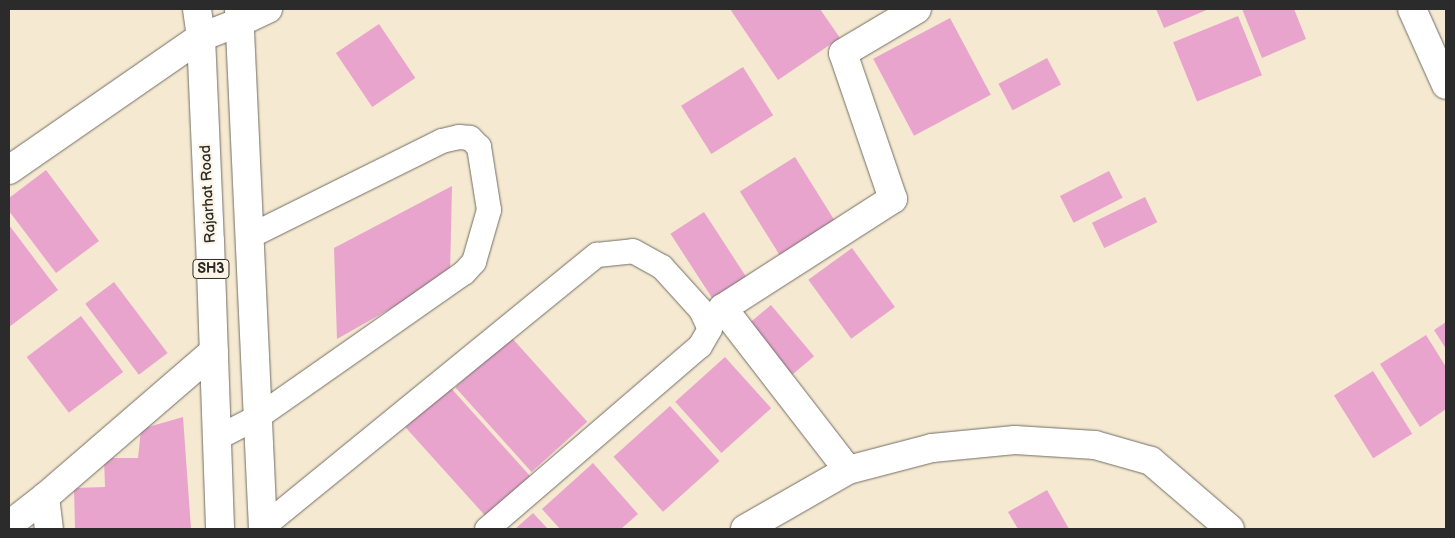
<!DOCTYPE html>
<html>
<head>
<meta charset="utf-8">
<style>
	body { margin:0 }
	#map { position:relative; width:1455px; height:538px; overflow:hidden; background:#f5e9d1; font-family:"Balsamiq Sans",sans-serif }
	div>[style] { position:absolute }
	.building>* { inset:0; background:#e9a4cd; transform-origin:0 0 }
	.roads { filter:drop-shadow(0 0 1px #726e65) drop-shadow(0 0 1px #726e65) }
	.service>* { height:24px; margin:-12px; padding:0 12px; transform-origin:12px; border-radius:12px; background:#fff }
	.minor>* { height:28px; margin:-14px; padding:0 14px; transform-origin:14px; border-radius:14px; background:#fff }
	.primary>* { height:28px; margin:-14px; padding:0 14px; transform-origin:14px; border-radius:14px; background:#fff }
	span { translate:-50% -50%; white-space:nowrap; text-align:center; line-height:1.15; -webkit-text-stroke:4.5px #fcf5e5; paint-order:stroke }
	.shield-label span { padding:1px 4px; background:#fcf5e5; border:1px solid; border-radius:4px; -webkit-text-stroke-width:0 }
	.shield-label { font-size:14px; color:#2b2b2b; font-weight:700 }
	.street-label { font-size:15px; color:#2b2b2b }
	.frame { position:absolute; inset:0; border:10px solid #2b2b2b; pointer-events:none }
</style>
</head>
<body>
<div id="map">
	<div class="building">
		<i style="clip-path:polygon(730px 9px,820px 9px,840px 38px,778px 80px)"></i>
		<i style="clip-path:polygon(1156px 9px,1209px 9px,1164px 28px)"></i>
		<i style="clip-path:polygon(1242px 9px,1294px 9px,1306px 39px,1262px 58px)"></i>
		<i style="left:1238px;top:16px;width:64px;height:70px;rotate:68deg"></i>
		<i style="left:950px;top:18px;width:87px;height:87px;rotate:62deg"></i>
		<i style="left:379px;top:24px;width:65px;height:52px;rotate:56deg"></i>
		<i style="left:1047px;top:58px;width:30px;height:55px;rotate:62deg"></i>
		<i style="left:743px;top:67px;width:57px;height:73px;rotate:58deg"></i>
		<i style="left:795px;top:157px;width:86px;height:65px;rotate:58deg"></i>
		<i style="clip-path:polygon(46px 170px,99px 241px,56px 273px,9px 211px,9px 198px)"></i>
		<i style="left:1109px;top:171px;width:30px;height:55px;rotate:63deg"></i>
		<i style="clip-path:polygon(452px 186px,450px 275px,337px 339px,334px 248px)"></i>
		<i style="left:1145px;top:197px;width:28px;height:59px;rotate:64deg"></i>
		<i style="left:704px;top:212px;width:83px;height:40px;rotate:57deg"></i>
		<i style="clip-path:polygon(9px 225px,58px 290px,9px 327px)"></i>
		<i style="left:852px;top:248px;width:73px;height:54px;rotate:54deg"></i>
		<i style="left:114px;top:282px;width:89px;height:36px;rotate:53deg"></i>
		<i style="left:771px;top:305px;width:67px;height:38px;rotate:50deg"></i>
		<i style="left:81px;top:316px;width:70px;height:68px;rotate:53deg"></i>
		<i style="clip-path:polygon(1446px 322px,1446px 349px,1434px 330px)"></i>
		<i style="clip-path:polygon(1426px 335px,1446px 367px,1446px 409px,1420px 427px,1380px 364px)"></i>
		<i style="left:511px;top:337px;width:114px;height:75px;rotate:48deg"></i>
		<i style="left:725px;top:357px;width:69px;height:67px;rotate:48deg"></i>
		<i style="left:1373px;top:371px;width:74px;height:46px;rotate:58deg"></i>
		<i style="left:450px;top:387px;width:122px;height:60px;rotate:48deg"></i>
		<i style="left:670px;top:406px;width:74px;height:76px;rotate:48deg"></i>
		<i style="clip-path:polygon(183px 417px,191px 529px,75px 529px,74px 488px,105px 487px,104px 458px,138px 458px,141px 429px)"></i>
		<i style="clip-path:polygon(593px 463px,638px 514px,621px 529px,560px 529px,542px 509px)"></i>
		<i style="clip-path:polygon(1047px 490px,1069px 529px,1018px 529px,1008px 512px)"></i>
		<i style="clip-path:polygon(533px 513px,548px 529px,515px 529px)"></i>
	</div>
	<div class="roads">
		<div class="service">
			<i style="left:217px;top:438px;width:46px;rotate:-27.1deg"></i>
			<i style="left:258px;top:417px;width:251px;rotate:-35deg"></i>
			<i style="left:464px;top:273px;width:15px;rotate:-48deg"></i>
			<i style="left:474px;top:262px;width:54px;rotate:-73.9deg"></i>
			<i style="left:489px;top:210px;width:64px;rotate:-99deg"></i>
			<i style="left:479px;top:147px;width:13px;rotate:-135deg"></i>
			<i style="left:470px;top:138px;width:11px;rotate:-175deg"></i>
			<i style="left:459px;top:137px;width:17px;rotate:167deg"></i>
			<i style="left:442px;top:141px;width:216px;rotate:153.6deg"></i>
			<i style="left:263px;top:527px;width:431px;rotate:-39.2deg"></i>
			<i style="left:597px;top:255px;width:36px;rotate:-6deg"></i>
			<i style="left:633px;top:251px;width:33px;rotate:29deg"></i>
			<i style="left:662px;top:267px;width:58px;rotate:47.8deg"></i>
			<i style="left:701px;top:310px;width:21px;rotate:65deg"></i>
			<i style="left:710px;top:329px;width:20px;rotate:120deg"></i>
			<i style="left:700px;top:346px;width:281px;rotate:139.3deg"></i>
		</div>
		<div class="minor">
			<i style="left:1412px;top:9px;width:83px;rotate:65.9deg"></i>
			<i style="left:9px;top:170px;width:234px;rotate:-34.7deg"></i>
			<i style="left:201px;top:37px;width:42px;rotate:-21deg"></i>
			<i style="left:240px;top:22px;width:31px;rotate:-25deg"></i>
			<i style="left:848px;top:470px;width:205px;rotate:-127.7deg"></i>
			<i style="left:723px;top:308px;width:202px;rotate:-32.7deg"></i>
			<i style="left:893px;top:199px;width:154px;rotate:-108.9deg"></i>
			<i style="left:843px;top:53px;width:86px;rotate:-30.7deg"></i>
			<i style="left:45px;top:497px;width:32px;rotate:83deg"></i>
			<i style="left:9px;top:525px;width:46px;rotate:-37.9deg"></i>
			<i style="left:45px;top:497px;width:223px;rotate:-40.8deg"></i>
			<i style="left:745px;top:529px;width:119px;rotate:-29.8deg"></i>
			<i style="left:848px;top:470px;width:87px;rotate:-14.7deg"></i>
			<i style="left:932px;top:448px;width:83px;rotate:-5.5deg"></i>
			<i style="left:1015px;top:440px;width:80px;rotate:3.6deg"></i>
			<i style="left:1095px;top:445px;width:58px;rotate:15.9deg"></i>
			<i style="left:1151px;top:461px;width:104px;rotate:40.7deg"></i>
		</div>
		<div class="primary">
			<i style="left:197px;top:9px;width:28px;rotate:82deg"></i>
			<i style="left:201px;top:37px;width:204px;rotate:87.5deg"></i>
			<i style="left:210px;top:241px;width:288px;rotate:88deg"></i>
			<i style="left:239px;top:9px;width:521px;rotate:87.36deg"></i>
		</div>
	</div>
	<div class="shield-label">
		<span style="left:211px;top:269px">SH3</span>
	</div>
	<div class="street-label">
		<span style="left:208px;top:194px;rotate:-93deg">Rajarhat Road</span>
	</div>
	<div class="frame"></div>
</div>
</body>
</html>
